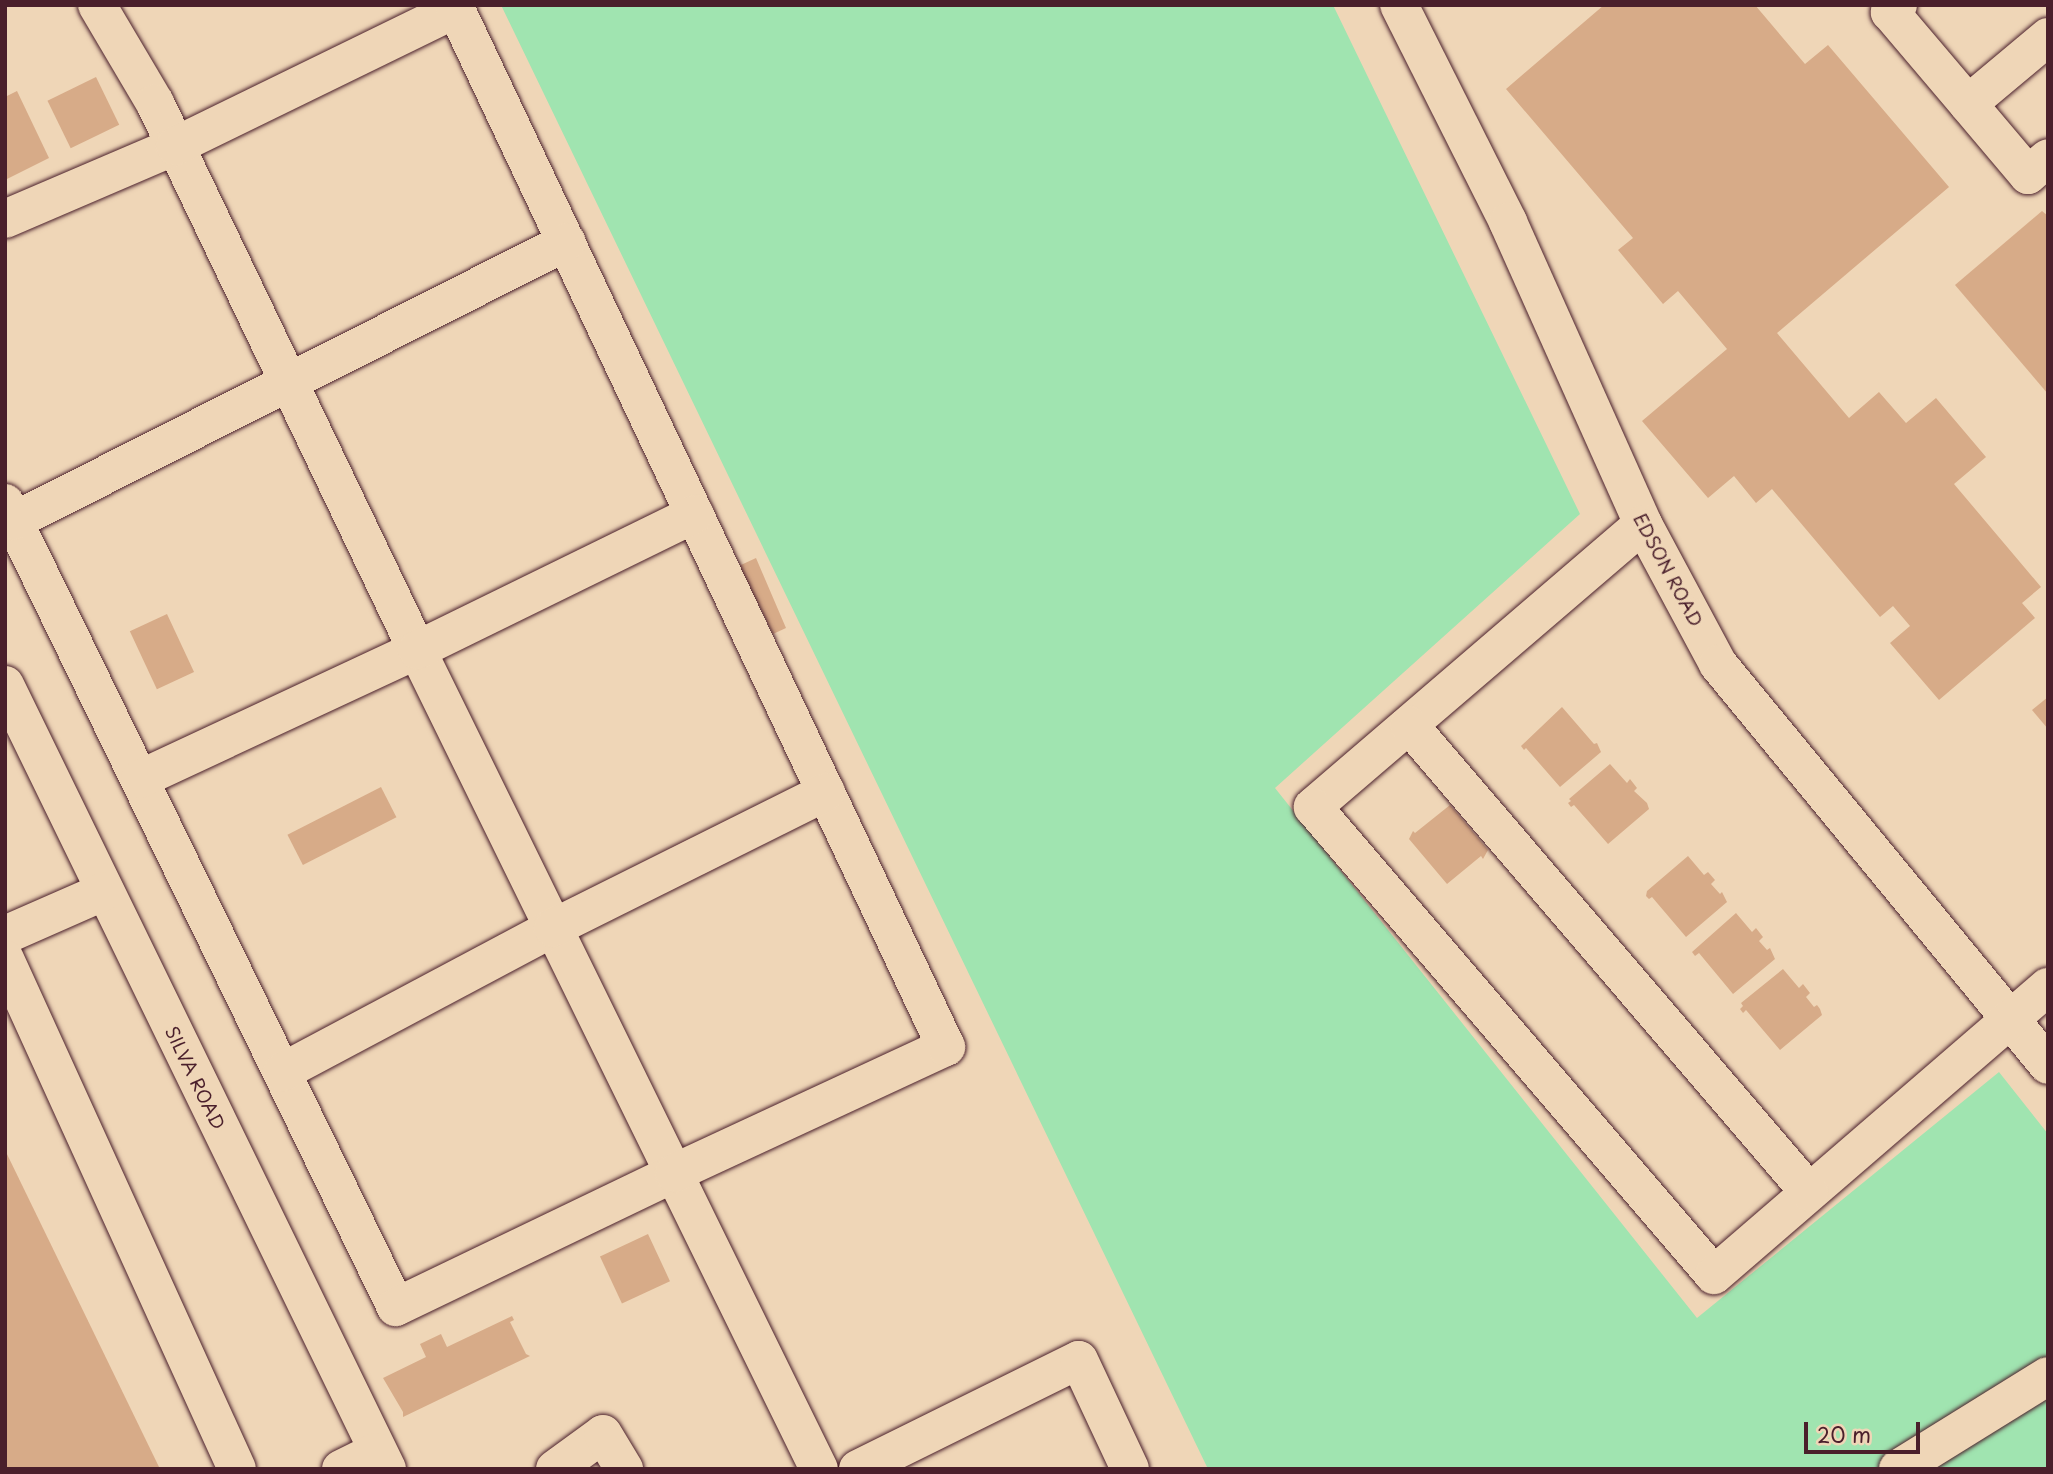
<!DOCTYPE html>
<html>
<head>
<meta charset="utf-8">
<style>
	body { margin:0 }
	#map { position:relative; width:2053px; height:1474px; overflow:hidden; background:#efd6b7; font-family:"Playpen Sans",sans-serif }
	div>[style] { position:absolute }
	.green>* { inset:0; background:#a0e4b0 }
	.building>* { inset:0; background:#d7ab88; transform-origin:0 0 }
	.roads { filter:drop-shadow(0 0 2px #4a1f2b) drop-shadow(0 0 2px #4a1f2b) }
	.minor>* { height:38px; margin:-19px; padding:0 19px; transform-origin:19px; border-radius:19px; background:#efd6b7 }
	span { translate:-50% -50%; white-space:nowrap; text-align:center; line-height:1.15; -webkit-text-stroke:7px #efd6b7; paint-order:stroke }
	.street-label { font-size:18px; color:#4a1f2b }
	.frame { position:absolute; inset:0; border:7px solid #4a1f2b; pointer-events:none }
	.scale { position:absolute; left:1804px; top:1422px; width:116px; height:32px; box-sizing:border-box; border:4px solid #4a1f2b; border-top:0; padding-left:9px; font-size:21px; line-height:24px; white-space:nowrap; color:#4a1f2b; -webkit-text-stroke:5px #efd6b7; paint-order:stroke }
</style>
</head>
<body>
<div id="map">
	<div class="green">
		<i style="clip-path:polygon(501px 5px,1333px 5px,1580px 514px,1275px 788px,1697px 1318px,1999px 1072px,2048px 1134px,2048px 1469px,1208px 1469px)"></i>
	</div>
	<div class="building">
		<i style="clip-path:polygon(1604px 5px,1755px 5px,1805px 64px,1828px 45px,1949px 187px,1777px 333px,1849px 418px,1879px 392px,1906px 423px,1936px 398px,1986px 457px,1954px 484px,2041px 587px,2022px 603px,2035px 618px,1939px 700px,1890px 643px,1910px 626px,1893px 606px,1880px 617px,1772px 489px,1756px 503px,1734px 476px,1708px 498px,1642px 421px,1727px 349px,1678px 291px,1663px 304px,1618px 250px,1633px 238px,1506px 89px)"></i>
		<i style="left:96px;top:77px;width:53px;height:54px;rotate:64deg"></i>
		<i style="clip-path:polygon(17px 91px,49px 158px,5px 180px,5px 97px)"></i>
		<i style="clip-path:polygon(2042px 211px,2048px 216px,2048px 394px,1955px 285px)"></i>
		<i style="clip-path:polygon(756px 558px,786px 628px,773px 634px,759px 605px,749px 609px,730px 570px)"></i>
		<i style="left:167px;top:614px;width:64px;height:41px;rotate:65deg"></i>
		<i style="clip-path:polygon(2048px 697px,2048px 729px,2032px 710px)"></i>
		<i style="clip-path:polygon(1562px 707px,1594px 744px,1597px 743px,1601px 752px,1560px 787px,1526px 748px,1524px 750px,1521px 746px)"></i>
		<i style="clip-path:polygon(1610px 764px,1627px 783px,1630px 779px,1637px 788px,1634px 791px,1647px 803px,1649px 809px,1608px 844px,1574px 805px,1571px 807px,1568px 803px,1571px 801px,1569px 799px)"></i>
		<i style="left:381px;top:787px;width:34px;height:105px;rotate:63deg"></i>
		<i style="clip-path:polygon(1450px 805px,1488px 850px,1483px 859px,1481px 856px,1447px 884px,1409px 839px,1413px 831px,1415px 833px)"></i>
		<i style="clip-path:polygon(1688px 856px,1704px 875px,1708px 872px,1715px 880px,1711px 884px,1720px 894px,1722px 892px,1727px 902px,1686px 937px,1652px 897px,1649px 899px,1646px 896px,1647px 891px)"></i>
		<i style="clip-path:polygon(1736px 913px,1752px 932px,1756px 928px,1763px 937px,1759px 941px,1767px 950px,1770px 948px,1775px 959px,1733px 994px,1699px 953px,1695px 956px,1692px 952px)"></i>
		<i style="clip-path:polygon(1783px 969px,1799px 988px,1803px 984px,1810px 993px,1806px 997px,1814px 1007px,1817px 1005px,1820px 1009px,1822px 1015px,1780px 1050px,1746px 1010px,1743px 1013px,1740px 1009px,1743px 1006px,1741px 1003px)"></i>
		<i style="clip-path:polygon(5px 1150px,160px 1469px,5px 1469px)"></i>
		<i style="left:648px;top:1234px;width:52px;height:53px;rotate:65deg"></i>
		<i style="clip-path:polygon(512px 1316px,514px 1320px,510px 1322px,526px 1354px,530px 1356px,403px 1417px,403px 1412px,383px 1378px,426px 1357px,420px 1344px,441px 1334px,447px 1347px)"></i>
	</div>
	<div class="roads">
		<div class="minor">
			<i style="left:97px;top:5px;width:114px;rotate:59.4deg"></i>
			<i style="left:155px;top:103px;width:607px;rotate:64.41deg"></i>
			<i style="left:417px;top:650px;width:912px;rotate:63.86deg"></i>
			<i style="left:1399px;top:5px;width:243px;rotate:63.3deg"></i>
			<i style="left:1508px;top:222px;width:331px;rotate:65.9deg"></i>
			<i style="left:1643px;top:524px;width:159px;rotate:61.8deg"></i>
			<i style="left:1718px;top:664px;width:519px;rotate:50.55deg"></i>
			<i style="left:1898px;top:5px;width:11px;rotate:139deg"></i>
			<i style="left:1890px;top:12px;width:121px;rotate:49.7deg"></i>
			<i style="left:2048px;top:37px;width:104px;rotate:140.1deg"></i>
			<i style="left:1968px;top:104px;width:93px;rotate:49.8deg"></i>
			<i style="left:2028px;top:175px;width:26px;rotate:-40deg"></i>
			<i style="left:5px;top:219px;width:185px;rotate:-23.2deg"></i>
			<i style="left:175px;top:146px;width:313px;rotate:-26deg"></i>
			<i style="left:5px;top:503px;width:894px;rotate:64.07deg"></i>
			<i style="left:396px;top:1307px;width:309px;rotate:-25.7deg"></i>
			<i style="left:674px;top:1173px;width:300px;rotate:-24.9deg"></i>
			<i style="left:946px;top:1047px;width:1152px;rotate:-115.28deg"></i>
			<i style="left:14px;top:521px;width:619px;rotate:-26.81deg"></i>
			<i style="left:1643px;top:524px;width:435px;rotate:139.4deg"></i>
			<i style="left:1313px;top:807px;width:616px;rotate:49.41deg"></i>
			<i style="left:1714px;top:1275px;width:441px;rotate:-40.8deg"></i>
			<i style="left:5px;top:685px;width:872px;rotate:64.02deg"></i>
			<i style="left:1409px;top:725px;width:615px;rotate:49.42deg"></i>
			<i style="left:140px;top:779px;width:306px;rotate:-25deg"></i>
			<i style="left:417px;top:650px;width:309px;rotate:-26.1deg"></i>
			<i style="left:5px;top:935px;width:109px;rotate:-23.7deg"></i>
			<i style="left:5px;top:959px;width:560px;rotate:65.54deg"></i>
			<i style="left:282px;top:1072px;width:307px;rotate:-28deg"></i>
			<i style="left:553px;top:928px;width:305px;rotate:-26.5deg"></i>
			<i style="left:341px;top:1469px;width:39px;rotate:-26deg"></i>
			<i style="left:555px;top:1469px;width:59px;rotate:-36.1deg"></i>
			<i style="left:603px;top:1434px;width:41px;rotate:59deg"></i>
			<i style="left:858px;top:1469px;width:246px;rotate:-26.3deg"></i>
			<i style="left:1079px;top:1360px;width:120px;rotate:64.9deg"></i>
			<i style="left:1898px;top:1469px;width:176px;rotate:-31.8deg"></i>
		</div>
	</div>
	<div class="street-label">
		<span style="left:1668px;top:570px;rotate:62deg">EDSON ROAD</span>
		<span style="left:195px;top:1078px;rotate:64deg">SILVA ROAD</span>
	</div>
	<div class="frame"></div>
	<div class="scale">20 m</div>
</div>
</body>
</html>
